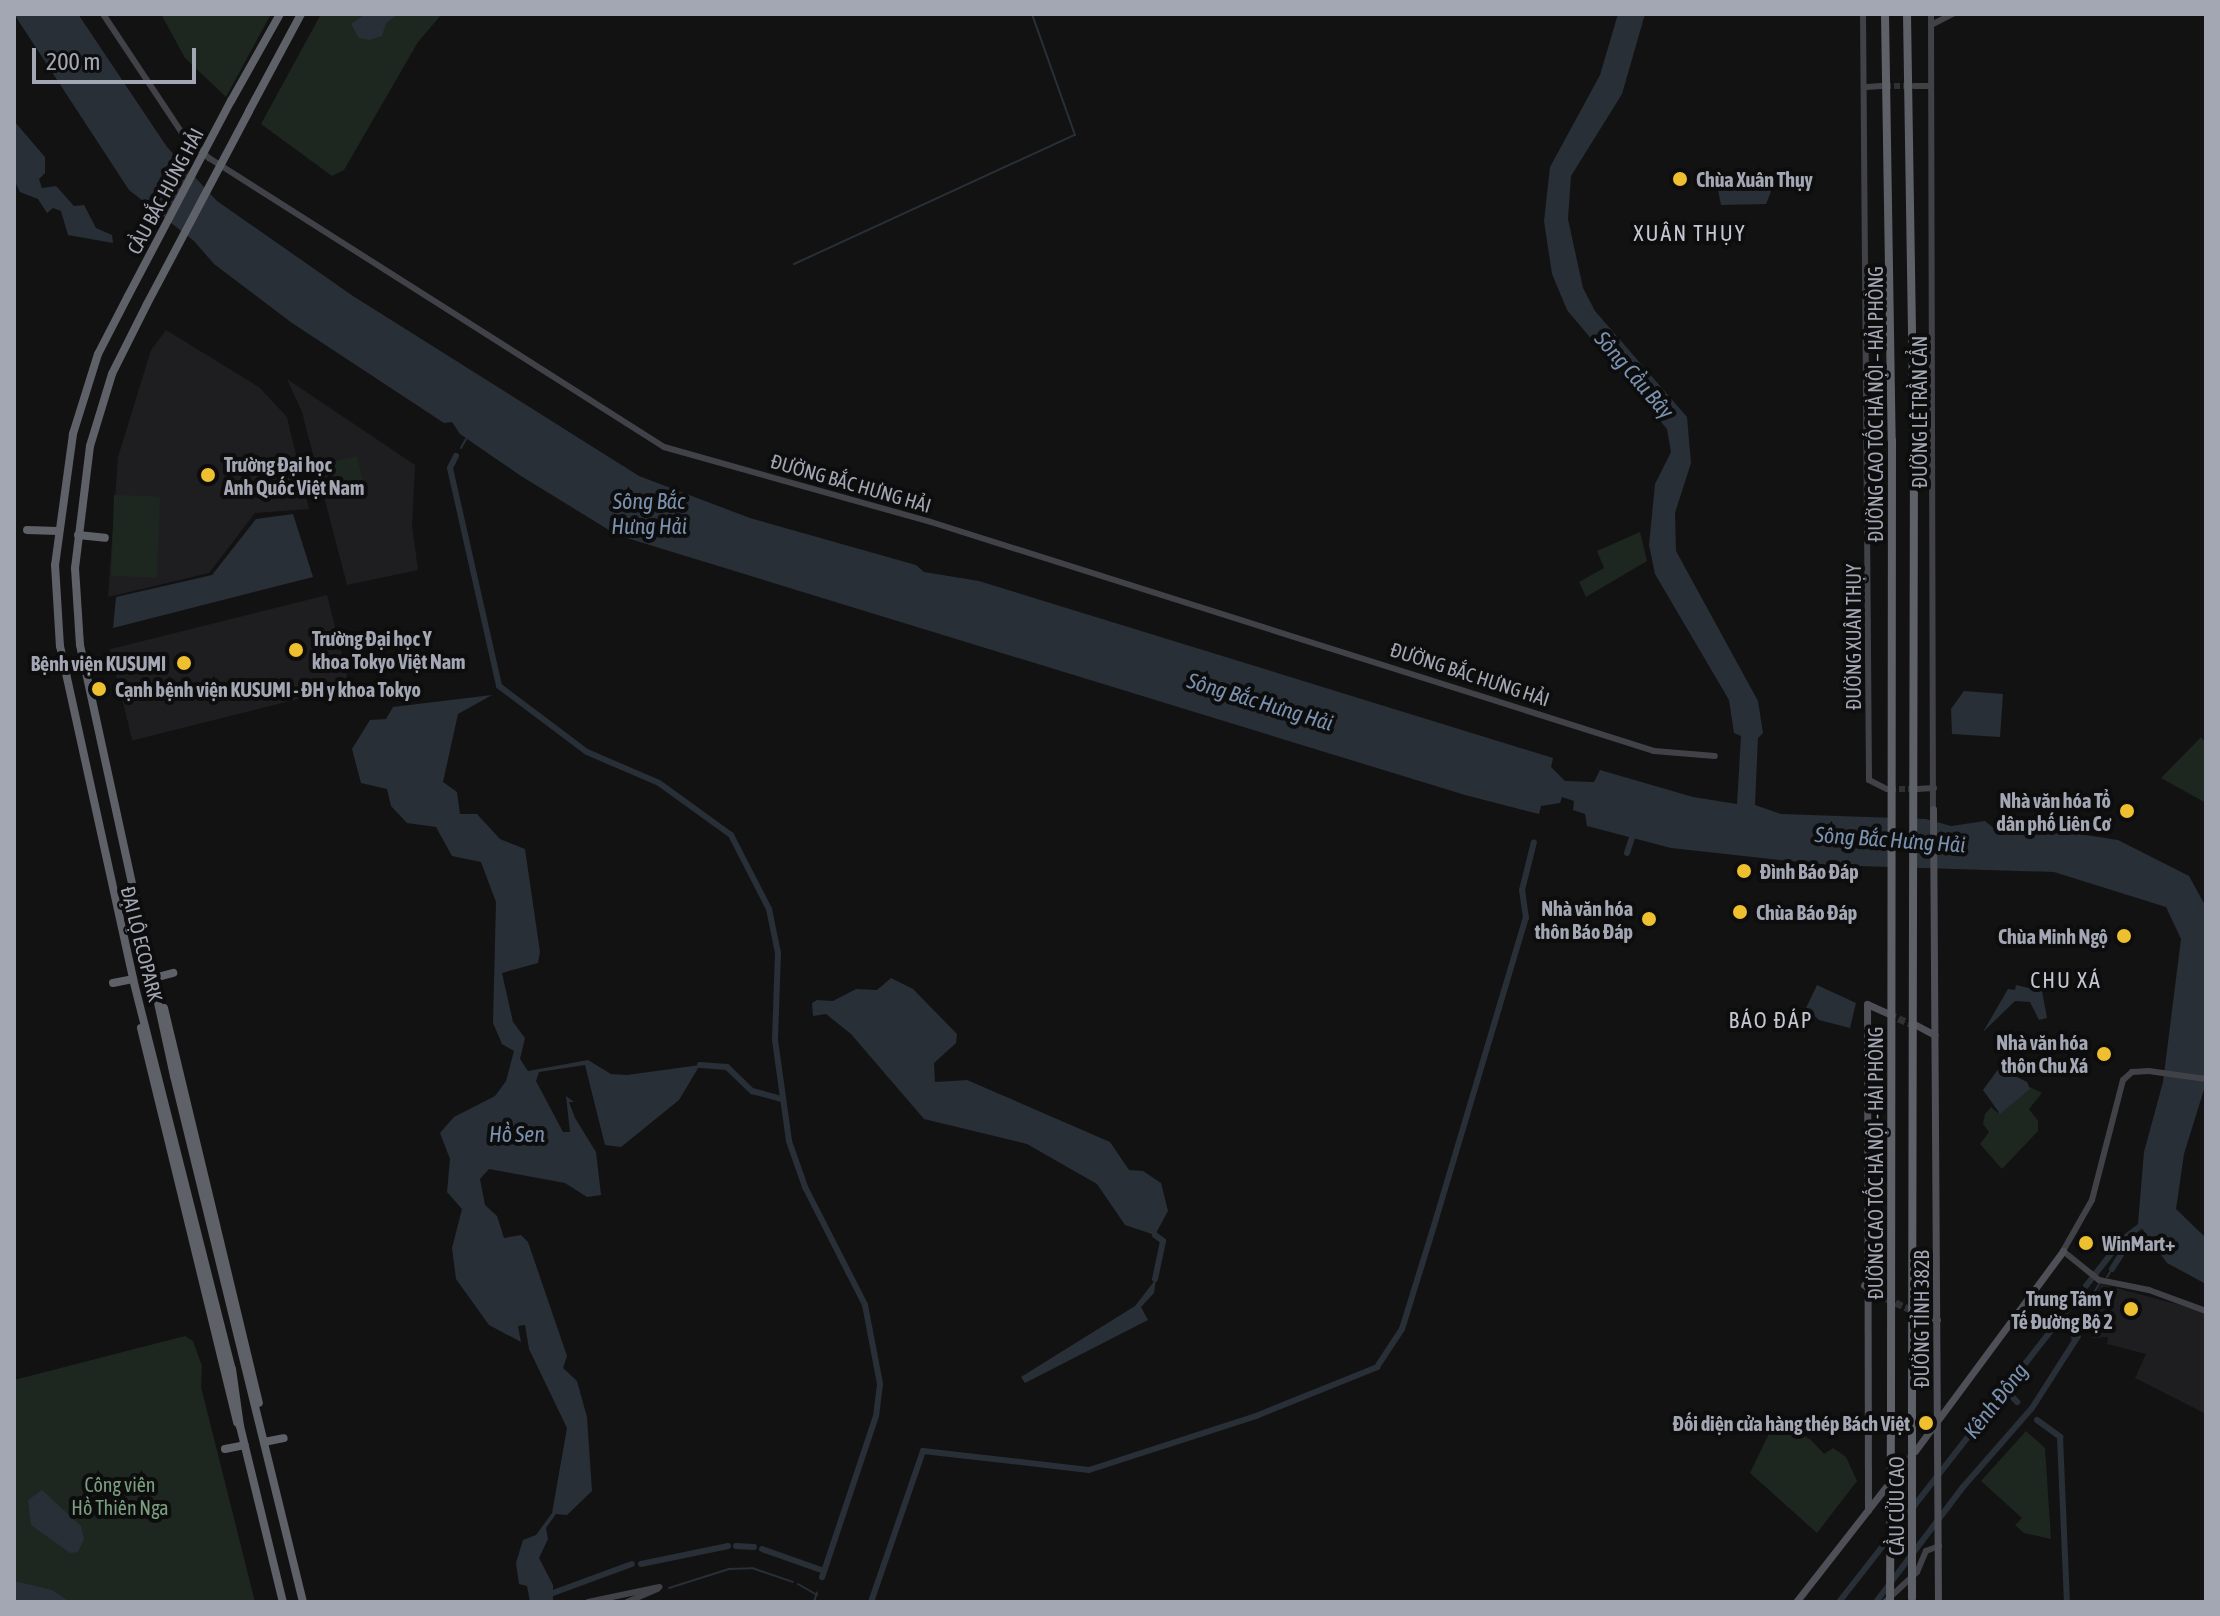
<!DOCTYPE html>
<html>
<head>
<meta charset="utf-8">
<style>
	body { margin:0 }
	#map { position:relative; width:2220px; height:1616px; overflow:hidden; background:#121213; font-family:"Asap Condensed",sans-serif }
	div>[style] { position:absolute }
	.built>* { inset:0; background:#1e1e20; transform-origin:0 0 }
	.green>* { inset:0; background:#1e2620; transform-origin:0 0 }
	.water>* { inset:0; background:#282f37 }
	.pier>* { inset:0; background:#121213; transform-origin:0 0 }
	.stream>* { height:2px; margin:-1px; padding:0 1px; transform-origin:1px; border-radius:1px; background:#282f37 }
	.canal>* { height:6px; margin:-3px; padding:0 3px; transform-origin:3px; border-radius:3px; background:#282f37 }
	.secondary-tunnel>* { height:6px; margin-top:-3px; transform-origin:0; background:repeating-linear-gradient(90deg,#2f3033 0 6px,transparent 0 9px) }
	.primary-tunnel>* { height:7px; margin-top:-3.5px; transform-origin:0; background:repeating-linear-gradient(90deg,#2f3033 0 7px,transparent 0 10.5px) }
	.secondary>* { height:6px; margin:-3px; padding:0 3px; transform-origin:3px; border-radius:3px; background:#414248 }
	.primary>* { height:7px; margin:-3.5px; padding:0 3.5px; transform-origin:3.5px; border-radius:3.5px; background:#4f5057 }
	.highway>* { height:8px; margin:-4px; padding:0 4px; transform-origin:4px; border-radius:4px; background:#5f6169 }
	.highway-bridge>* { height:8px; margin:-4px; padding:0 4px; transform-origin:4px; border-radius:4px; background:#5f6169 }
	.dots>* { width:22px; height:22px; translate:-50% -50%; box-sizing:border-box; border:4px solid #0d0d0e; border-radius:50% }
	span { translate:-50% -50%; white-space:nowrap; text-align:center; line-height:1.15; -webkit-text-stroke:8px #0d0d0e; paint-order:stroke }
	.poi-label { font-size:20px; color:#a3a7b4; font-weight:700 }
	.left { translate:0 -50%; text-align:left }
	.right { translate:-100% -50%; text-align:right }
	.street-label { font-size:20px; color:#a3a7b4 }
	.park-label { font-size:20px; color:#7a9f80 }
	.neighbourhood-label { font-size:22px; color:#c4c6d0; letter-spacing:2px }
	.water-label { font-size:22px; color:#7a91af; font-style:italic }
	.frame { position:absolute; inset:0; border:16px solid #a3a7b4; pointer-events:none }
	.scale { position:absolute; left:32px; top:48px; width:164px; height:36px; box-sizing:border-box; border:4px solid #a3a7b4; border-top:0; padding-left:10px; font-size:24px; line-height:28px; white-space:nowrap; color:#a3a7b4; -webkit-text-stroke:6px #0d0d0e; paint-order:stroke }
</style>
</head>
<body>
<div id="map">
	<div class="built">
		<i style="clip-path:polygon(166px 330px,259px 387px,287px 417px,309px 509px,255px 513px,209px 573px,108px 597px,118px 457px,151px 350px)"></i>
		<i style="clip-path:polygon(287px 379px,415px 465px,412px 526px,418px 570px,347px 585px,302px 412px)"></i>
		<i style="left:327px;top:595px;width:94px;height:224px;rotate:76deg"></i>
		<i style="clip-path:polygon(2101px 1284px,2206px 1312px,2206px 1414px,2135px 1378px,2146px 1354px,2107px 1344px,2108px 1337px,2093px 1338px,2094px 1333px,2078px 1329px)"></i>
	</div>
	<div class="green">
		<i style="clip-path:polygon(161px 14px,271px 14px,226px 97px,185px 58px)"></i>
		<i style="clip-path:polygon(321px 14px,442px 14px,418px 42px,344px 170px,332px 176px,261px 124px)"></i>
		<i style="left:357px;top:456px;width:31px;height:31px;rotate:77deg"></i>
		<i style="left:114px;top:495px;width:46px;height:81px;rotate:2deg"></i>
		<i style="clip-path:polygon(1640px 532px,1647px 561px,1586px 597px,1579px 582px,1604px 568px,1597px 551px)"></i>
		<i style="clip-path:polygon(2201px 737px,2206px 743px,2206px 803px,2161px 778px)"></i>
		<i style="clip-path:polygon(2030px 1087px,2042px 1093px,2029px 1109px,2038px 1121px,2038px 1131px,2002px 1169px,1980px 1144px,1989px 1132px,1983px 1124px,1985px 1114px,1991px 1107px,1998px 1113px,2004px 1109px)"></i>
		<i style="clip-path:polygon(185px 1336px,193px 1341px,202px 1366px,201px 1387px,255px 1602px,14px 1602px,14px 1380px)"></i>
		<i style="clip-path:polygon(1776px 1419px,1811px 1440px,1824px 1454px,1833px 1448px,1846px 1457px,1857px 1481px,1817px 1533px,1750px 1473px)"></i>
		<i style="clip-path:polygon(2026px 1431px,2045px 1448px,2051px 1539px,2024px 1533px,2015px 1525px,2022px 1518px,1981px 1481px)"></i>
	</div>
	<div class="water">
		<i style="clip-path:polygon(14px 14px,78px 14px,167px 147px,217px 201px,353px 296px,639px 476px,750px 518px,916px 565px,924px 572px,979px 581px,1553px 758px,1551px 767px,1565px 781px,1594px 782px,1600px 770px,1693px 797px,1737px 804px,1741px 736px,1734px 733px,1729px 700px,1655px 574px,1649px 545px,1655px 484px,1671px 452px,1667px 429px,1567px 310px,1552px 274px,1544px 221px,1550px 167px,1600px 75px,1618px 14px,1645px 14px,1622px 94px,1571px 176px,1568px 219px,1583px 288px,1595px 311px,1687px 417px,1691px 463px,1675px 513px,1676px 551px,1758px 701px,1763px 733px,1758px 738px,1755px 805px,1781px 814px,1926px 819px,1951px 826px,1985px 821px,1996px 830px,2008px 823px,2118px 840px,2189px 876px,2206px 907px,2206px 1083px,2184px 1154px,2176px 1209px,2206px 1238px,2206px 1284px,2167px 1263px,2138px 1223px,2144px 1152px,2163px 1082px,2181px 939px,2166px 907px,2054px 872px,1827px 865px,1671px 848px,1587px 826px,1585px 814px,1573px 810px,1574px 801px,1562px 797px,1560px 803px,1541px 806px,1539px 814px,1465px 795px,617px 535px,521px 476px,460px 434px,452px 422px,444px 423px,292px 323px,214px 264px,194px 241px,129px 190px)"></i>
		<i style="clip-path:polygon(365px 14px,398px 14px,386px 23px,382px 36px,370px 40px,359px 38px,351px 24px)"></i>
		<i style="clip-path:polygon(14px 121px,45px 157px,45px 173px,39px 179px,42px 188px,56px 186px,74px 206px,84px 205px,96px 228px,112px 235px,113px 243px,68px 235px,61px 211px,53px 208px,47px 213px,38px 199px,20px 192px,14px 180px)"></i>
		<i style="clip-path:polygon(1729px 179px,1758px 181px,1772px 189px,1766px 204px,1721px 205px,1718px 190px)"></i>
		<i style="clip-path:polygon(293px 514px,313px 577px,113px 628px,116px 597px,212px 575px,256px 519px)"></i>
		<i style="clip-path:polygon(1964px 691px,2003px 694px,2000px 737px,1952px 734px,1951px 709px)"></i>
		<i style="clip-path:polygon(492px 695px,458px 714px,443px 782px,457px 792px,460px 814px,477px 814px,500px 839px,525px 849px,540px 952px,538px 963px,502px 973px,513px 1022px,525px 1038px,520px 1059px,528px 1071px,588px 1060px,611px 1074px,627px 1075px,700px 1065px,679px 1100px,621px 1147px,605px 1145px,585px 1065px,539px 1072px,536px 1081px,563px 1132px,570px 1132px,566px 1096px,574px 1102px,569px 1102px,575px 1118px,596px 1152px,601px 1195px,587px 1197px,565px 1183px,489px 1169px,480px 1179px,485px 1205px,497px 1216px,504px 1238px,521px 1235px,528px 1242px,567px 1356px,563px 1368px,577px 1381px,587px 1417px,592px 1491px,567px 1515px,556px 1514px,546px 1528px,548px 1539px,539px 1558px,553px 1585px,553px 1602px,530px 1602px,527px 1586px,519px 1584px,516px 1563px,523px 1540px,536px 1535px,552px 1513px,567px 1428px,529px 1349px,525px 1325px,518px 1326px,521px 1342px,489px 1325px,456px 1279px,452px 1248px,462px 1209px,447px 1192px,450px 1159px,440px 1133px,454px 1117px,495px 1096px,506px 1081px,514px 1051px,502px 1044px,493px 1023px,496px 902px,481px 862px,452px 856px,436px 827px,407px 823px,391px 806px,387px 789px,361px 783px,352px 749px,370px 720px,386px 719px,393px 707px)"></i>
		<i style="clip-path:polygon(891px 978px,913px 989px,957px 1034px,956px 1043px,934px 1063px,935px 1082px,967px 1080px,1110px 1142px,1129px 1170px,1143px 1171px,1161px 1183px,1168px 1211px,1155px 1235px,1125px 1225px,1097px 1184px,1027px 1144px,924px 1119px,851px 1034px,826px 1014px,813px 1016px,812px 1003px,817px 1000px,833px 1001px,856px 989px,877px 990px)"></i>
		<i style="clip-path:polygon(1817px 985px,1856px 1003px,1850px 1028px,1819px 1020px,1806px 1008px)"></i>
		<i style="clip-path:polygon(2016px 985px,2042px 991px,2047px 1018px,2039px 1020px,2030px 1002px,2015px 1001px,1983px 1032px,2008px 989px,2015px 990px)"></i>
		<i style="clip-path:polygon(1999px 1068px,2027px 1082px,2030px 1089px,2000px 1114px,1983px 1090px)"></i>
		<i style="clip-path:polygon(1156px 1279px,1154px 1293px,1141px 1307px,1148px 1320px,1025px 1383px,1021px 1377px,1135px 1306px)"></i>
		<i style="clip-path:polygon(42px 1490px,81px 1526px,84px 1539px,78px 1552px,70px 1553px,31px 1525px,28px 1500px)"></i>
		<i style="clip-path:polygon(14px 1581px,52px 1590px,70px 1602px,14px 1602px)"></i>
	</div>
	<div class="pier">
		<i style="left:1892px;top:813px;width:21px;height:56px;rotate:3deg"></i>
	</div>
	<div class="stream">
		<i style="left:794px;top:264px;width:309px;rotate:-24.7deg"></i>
		<i style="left:1075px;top:135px;width:128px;rotate:-109.6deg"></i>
		<i style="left:461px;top:448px;width:10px;rotate:-61deg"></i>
		<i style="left:2107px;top:1277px;width:9px;rotate:-58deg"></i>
		<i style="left:2073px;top:1341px;width:9px;rotate:-103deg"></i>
		<i style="left:2071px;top:1332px;width:56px;rotate:-59.7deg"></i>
		<i style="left:798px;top:1584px;width:22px;rotate:30deg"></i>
		<i style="left:669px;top:1588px;width:63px;rotate:-17.6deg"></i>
		<i style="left:729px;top:1569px;width:23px;rotate:-2deg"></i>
		<i style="left:752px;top:1568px;width:43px;rotate:18.9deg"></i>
		<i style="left:814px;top:1602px;width:10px;rotate:-73deg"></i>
	</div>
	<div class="canal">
		<i style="left:456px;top:456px;width:13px;rotate:117deg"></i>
		<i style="left:450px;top:468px;width:223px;rotate:77.3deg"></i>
		<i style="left:499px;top:686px;width:110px;rotate:36.9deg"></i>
		<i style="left:587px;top:752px;width:78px;rotate:23.3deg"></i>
		<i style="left:659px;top:783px;width:89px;rotate:35.8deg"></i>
		<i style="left:731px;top:835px;width:83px;rotate:62.8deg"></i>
		<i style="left:769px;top:909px;width:45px;rotate:78.4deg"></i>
		<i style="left:778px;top:953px;width:87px;rotate:92deg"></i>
		<i style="left:775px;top:1040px;width:102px;rotate:82.1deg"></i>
		<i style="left:789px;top:1141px;width:49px;rotate:70.8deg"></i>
		<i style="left:805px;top:1187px;width:132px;rotate:63deg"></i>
		<i style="left:865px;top:1305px;width:80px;rotate:79.2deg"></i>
		<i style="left:880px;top:1384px;width:32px;rotate:97deg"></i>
		<i style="left:876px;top:1416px;width:170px;rotate:108.5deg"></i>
		<i style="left:1627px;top:853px;width:25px;rotate:-72deg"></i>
		<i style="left:700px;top:1065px;width:27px;rotate:4deg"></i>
		<i style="left:727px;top:1067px;width:35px;rotate:44deg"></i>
		<i style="left:752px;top:1091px;width:31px;rotate:15deg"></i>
		<i style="left:2112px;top:1269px;width:25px;rotate:-58deg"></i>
		<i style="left:2125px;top:1248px;width:8px;rotate:-113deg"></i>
		<i style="left:1155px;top:1279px;width:39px;rotate:-78deg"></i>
		<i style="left:1163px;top:1241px;width:10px;rotate:-143deg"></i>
		<i style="left:2005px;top:1389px;width:18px;rotate:47deg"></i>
		<i style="left:2037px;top:1420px;width:29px;rotate:36deg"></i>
		<i style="left:2060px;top:1437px;width:165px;rotate:87.6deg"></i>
		<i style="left:736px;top:1546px;width:18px;rotate:3deg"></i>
		<i style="left:762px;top:1549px;width:66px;rotate:19.5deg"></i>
		<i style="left:641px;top:1564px;width:89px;rotate:-11.7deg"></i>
		<i style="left:553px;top:1593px;width:84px;rotate:-20.2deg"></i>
		<i style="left:871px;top:1602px;width:160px;rotate:-71deg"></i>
		<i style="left:923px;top:1451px;width:167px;rotate:6.5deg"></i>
		<i style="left:1089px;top:1470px;width:176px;rotate:-17.9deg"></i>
		<i style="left:1256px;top:1416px;width:131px;rotate:-22deg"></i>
		<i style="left:1377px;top:1367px;width:45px;rotate:-56.7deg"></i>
		<i style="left:1402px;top:1329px;width:115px;rotate:-72.8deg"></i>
		<i style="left:1436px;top:1219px;width:314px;rotate:-73.4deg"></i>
		<i style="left:1526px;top:918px;width:28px;rotate:-98deg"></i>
		<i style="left:1522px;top:890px;width:49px;rotate:-76deg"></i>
		<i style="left:1839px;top:1602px;width:459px;rotate:-52deg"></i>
		<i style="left:2122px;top:1240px;width:30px;rotate:-37deg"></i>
		<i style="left:1876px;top:1602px;width:144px;rotate:-52.9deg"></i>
		<i style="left:1963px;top:1487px;width:105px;rotate:-48.9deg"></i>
		<i style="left:2032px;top:1408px;width:85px;rotate:-57.4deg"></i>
	</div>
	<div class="secondary-tunnel">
		<i style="left:1885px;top:86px;width:25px"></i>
		<i style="left:1890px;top:789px;width:25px"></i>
	</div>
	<div class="primary-tunnel">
		<i style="left:1889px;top:1014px;width:27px;rotate:24deg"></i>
		<i style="left:1886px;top:1298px;width:38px;rotate:25deg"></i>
		<i style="left:1889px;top:1483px;width:36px;rotate:-51deg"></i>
	</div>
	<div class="secondary">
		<i style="left:103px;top:14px;width:143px;rotate:56.4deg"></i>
		<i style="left:182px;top:133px;width:37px;rotate:43deg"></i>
		<i style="left:209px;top:158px;width:539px;rotate:32.42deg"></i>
		<i style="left:664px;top:447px;width:277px;rotate:15.7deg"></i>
		<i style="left:931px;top:522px;width:758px;rotate:17.57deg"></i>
		<i style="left:1654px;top:751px;width:61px;rotate:4.7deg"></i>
		<i style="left:1863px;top:14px;width:766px;rotate:89.55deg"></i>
		<i style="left:1869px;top:780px;width:20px;rotate:27deg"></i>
		<i style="left:1931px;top:14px;width:795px;rotate:89.86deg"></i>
		<i style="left:1931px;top:25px;width:25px;rotate:-27deg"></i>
		<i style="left:1914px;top:86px;width:17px"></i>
		<i style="left:1867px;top:87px;width:14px;rotate:-4deg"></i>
		<i style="left:1917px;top:789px;width:17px;rotate:-3deg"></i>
		<i style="left:2206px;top:1079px;width:58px;rotate:-172deg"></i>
		<i style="left:2149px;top:1071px;width:17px;rotate:177deg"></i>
		<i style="left:2132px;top:1072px;width:12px;rotate:138deg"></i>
		<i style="left:2123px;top:1080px;width:124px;rotate:104.5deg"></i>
		<i style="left:2092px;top:1200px;width:59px;rotate:119.6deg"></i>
		<i style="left:2063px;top:1251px;width:46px;rotate:38.9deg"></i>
		<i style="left:2099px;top:1280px;width:51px;rotate:11.3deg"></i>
		<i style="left:2149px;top:1290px;width:61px;rotate:20.2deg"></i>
		<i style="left:588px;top:1602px;width:73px;rotate:-11.9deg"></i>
		<i style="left:627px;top:1602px;width:33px;rotate:-23deg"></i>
		<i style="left:1885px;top:1602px;width:44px;rotate:-43.2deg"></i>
		<i style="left:1917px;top:1572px;width:23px;rotate:-67deg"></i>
		<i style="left:1926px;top:1551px;width:14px;rotate:-21deg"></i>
	</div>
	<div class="primary">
		<i style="left:1933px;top:809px;width:793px;rotate:89.64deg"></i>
		<i style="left:1916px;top:1025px;width:21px;rotate:28deg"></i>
		<i style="left:1864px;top:1285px;width:21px;rotate:31deg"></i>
		<i style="left:1921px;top:1314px;width:17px;rotate:21deg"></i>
		<i style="left:1915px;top:1451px;width:249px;rotate:-53.5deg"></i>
		<i style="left:1868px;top:1510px;width:506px;rotate:-90.11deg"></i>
		<i style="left:1867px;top:1004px;width:22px;rotate:24deg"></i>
		<i style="left:1796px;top:1602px;width:146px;rotate:-52deg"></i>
	</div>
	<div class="highway">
		<i style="left:1885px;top:14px;width:426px;rotate:89.1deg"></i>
		<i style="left:1892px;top:440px;width:995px;rotate:90.06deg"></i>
		<i style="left:1907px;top:14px;width:426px;rotate:89.1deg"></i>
		<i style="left:1914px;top:440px;width:974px;rotate:90.12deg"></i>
		<i style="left:231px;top:101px;width:100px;rotate:-60.6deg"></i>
		<i style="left:249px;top:111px;width:110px;rotate:-61.8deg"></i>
		<i style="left:128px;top:296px;width:65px;rotate:117.3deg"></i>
		<i style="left:98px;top:354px;width:84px;rotate:107.4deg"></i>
		<i style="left:73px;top:434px;width:132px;rotate:97.8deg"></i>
		<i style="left:55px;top:565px;width:81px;rotate:86.5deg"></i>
		<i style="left:60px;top:646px;width:341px;rotate:77.6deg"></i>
		<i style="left:133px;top:979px;width:402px;rotate:75.8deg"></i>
		<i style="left:232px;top:1369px;width:58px;rotate:82deg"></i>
		<i style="left:240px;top:1426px;width:181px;rotate:76.3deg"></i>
		<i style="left:147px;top:304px;width:78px;rotate:116.6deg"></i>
		<i style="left:112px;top:374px;width:75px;rotate:107deg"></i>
		<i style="left:90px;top:446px;width:123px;rotate:97deg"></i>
		<i style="left:75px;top:568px;width:77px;rotate:86.3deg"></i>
		<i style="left:80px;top:645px;width:441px;rotate:77.7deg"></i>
		<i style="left:174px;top:1076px;width:542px;rotate:76.22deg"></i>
		<i style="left:27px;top:530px;width:31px;rotate:2deg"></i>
		<i style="left:78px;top:535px;width:27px;rotate:6deg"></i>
		<i style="left:154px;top:978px;width:20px;rotate:-15deg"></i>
		<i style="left:113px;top:983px;width:20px;rotate:-11deg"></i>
		<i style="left:164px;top:1008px;width:406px;rotate:76.5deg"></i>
		<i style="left:141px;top:1028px;width:406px;rotate:76.3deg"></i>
		<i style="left:264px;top:1442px;width:20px;rotate:-11deg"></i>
		<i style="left:225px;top:1449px;width:20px;rotate:-11deg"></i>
	</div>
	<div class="highway-bridge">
		<i style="left:128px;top:296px;width:221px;rotate:-62.2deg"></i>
		<i style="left:147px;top:304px;width:218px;rotate:-62.1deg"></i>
		<i style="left:1912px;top:1598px;width:184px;rotate:-90deg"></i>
		<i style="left:1890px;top:1602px;width:167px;rotate:-89.7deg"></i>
	</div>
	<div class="dots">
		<i style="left:1680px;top:179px;background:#eebf2f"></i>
		<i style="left:208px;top:475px;background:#eebf2f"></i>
		<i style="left:296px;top:650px;background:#eebf2f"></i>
		<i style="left:184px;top:663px;background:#eebf2f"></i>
		<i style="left:99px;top:689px;background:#eebf2f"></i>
		<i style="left:2127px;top:811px;background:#eebf2f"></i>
		<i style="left:1744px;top:871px;background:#eebf2f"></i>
		<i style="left:1740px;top:912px;background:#eebf2f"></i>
		<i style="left:1649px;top:919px;background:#eebf2f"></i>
		<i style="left:2124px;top:936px;background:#eebf2f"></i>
		<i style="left:2104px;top:1054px;background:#eebf2f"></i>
		<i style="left:2086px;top:1243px;background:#eebf2f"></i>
		<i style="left:2131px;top:1309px;background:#eebf2f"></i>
		<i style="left:1926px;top:1423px;background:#eebf2f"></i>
	</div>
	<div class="poi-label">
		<span class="left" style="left:1696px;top:179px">Chùa Xuân Thụy</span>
		<span class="left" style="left:224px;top:476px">Trường Đại học<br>Anh Quốc Việt Nam</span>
		<span class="left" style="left:312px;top:650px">Trường Đại học Y<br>khoa Tokyo Việt Nam</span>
		<span class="right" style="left:166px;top:663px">Bệnh viện KUSUMI</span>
		<span class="left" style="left:115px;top:689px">Cạnh bệnh viện KUSUMI - ĐH y khoa Tokyo</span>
		<span class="right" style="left:2111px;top:812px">Nhà văn hóa Tổ<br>dân phố Liên Cơ</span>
		<span class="left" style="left:1760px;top:871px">Đình Báo Đáp</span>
		<span class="right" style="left:1633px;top:920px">Nhà văn hóa<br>thôn Báo Đáp</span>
		<span class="left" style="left:1756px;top:912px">Chùa Báo Đáp</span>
		<span class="right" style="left:2108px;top:936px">Chùa Minh Ngộ</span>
		<span class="right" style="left:2088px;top:1054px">Nhà văn hóa<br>thôn Chu Xá</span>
		<span class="left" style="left:2102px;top:1243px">WinMart+</span>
		<span class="right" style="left:2113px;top:1310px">Trung Tâm Y<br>Tế Đường Bộ 2</span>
		<span class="right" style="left:1910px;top:1423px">Đối diện cửa hàng thép Bách Việt</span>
	</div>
	<div class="street-label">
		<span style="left:165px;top:191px;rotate:-62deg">CẦU BẮC HƯNG HẢI</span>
		<span style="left:1875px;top:404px;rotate:-90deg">ĐƯỜNG CAO TỐC HÀ NỘI – HẢI PHÒNG</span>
		<span style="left:1919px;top:412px;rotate:-90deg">ĐƯỜNG LÊ TRẦN CẨN</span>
		<span style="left:851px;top:483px;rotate:16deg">ĐƯỜNG BẮC HƯNG HẢI</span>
		<span style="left:1853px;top:637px;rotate:-90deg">ĐƯỜNG XUÂN THỤY</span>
		<span style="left:1470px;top:674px;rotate:18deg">ĐƯỜNG BẮC HƯNG HẢI</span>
		<span style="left:142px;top:944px;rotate:76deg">ĐẠI LỘ ECOPARK</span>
		<span style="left:1875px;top:1163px;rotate:-90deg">ĐƯỜNG CAO TỐC HÀ NỘI - HẢI PHÒNG</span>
		<span style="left:1921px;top:1319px;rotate:-90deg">ĐƯỜNG TỈNH 382B</span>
		<span style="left:1896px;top:1506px;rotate:-90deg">CẦU CỬU CAO</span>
	</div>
	<div class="park-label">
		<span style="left:120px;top:1496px">Công viên<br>Hồ Thiên Nga</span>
	</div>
	<div class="neighbourhood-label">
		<span style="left:1690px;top:234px">XUÂN THỤY</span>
		<span style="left:2066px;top:981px">CHU XÁ</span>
		<span style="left:1771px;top:1021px">BÁO ĐÁP</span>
	</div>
	<div class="water-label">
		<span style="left:1634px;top:375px;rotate:49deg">Sông Cầu Bây</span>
		<span style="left:649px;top:514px">Sông Bắc<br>Hưng Hải</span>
		<span style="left:1260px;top:702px;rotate:17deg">Sông Bắc Hưng Hải</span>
		<span style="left:1890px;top:840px;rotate:4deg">Sông Bắc Hưng Hải</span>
		<span style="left:517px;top:1135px">Hồ Sen</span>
		<span style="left:1996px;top:1401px;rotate:-52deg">Kênh Đông</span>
	</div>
	<div class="frame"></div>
	<div class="scale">200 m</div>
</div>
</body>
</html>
